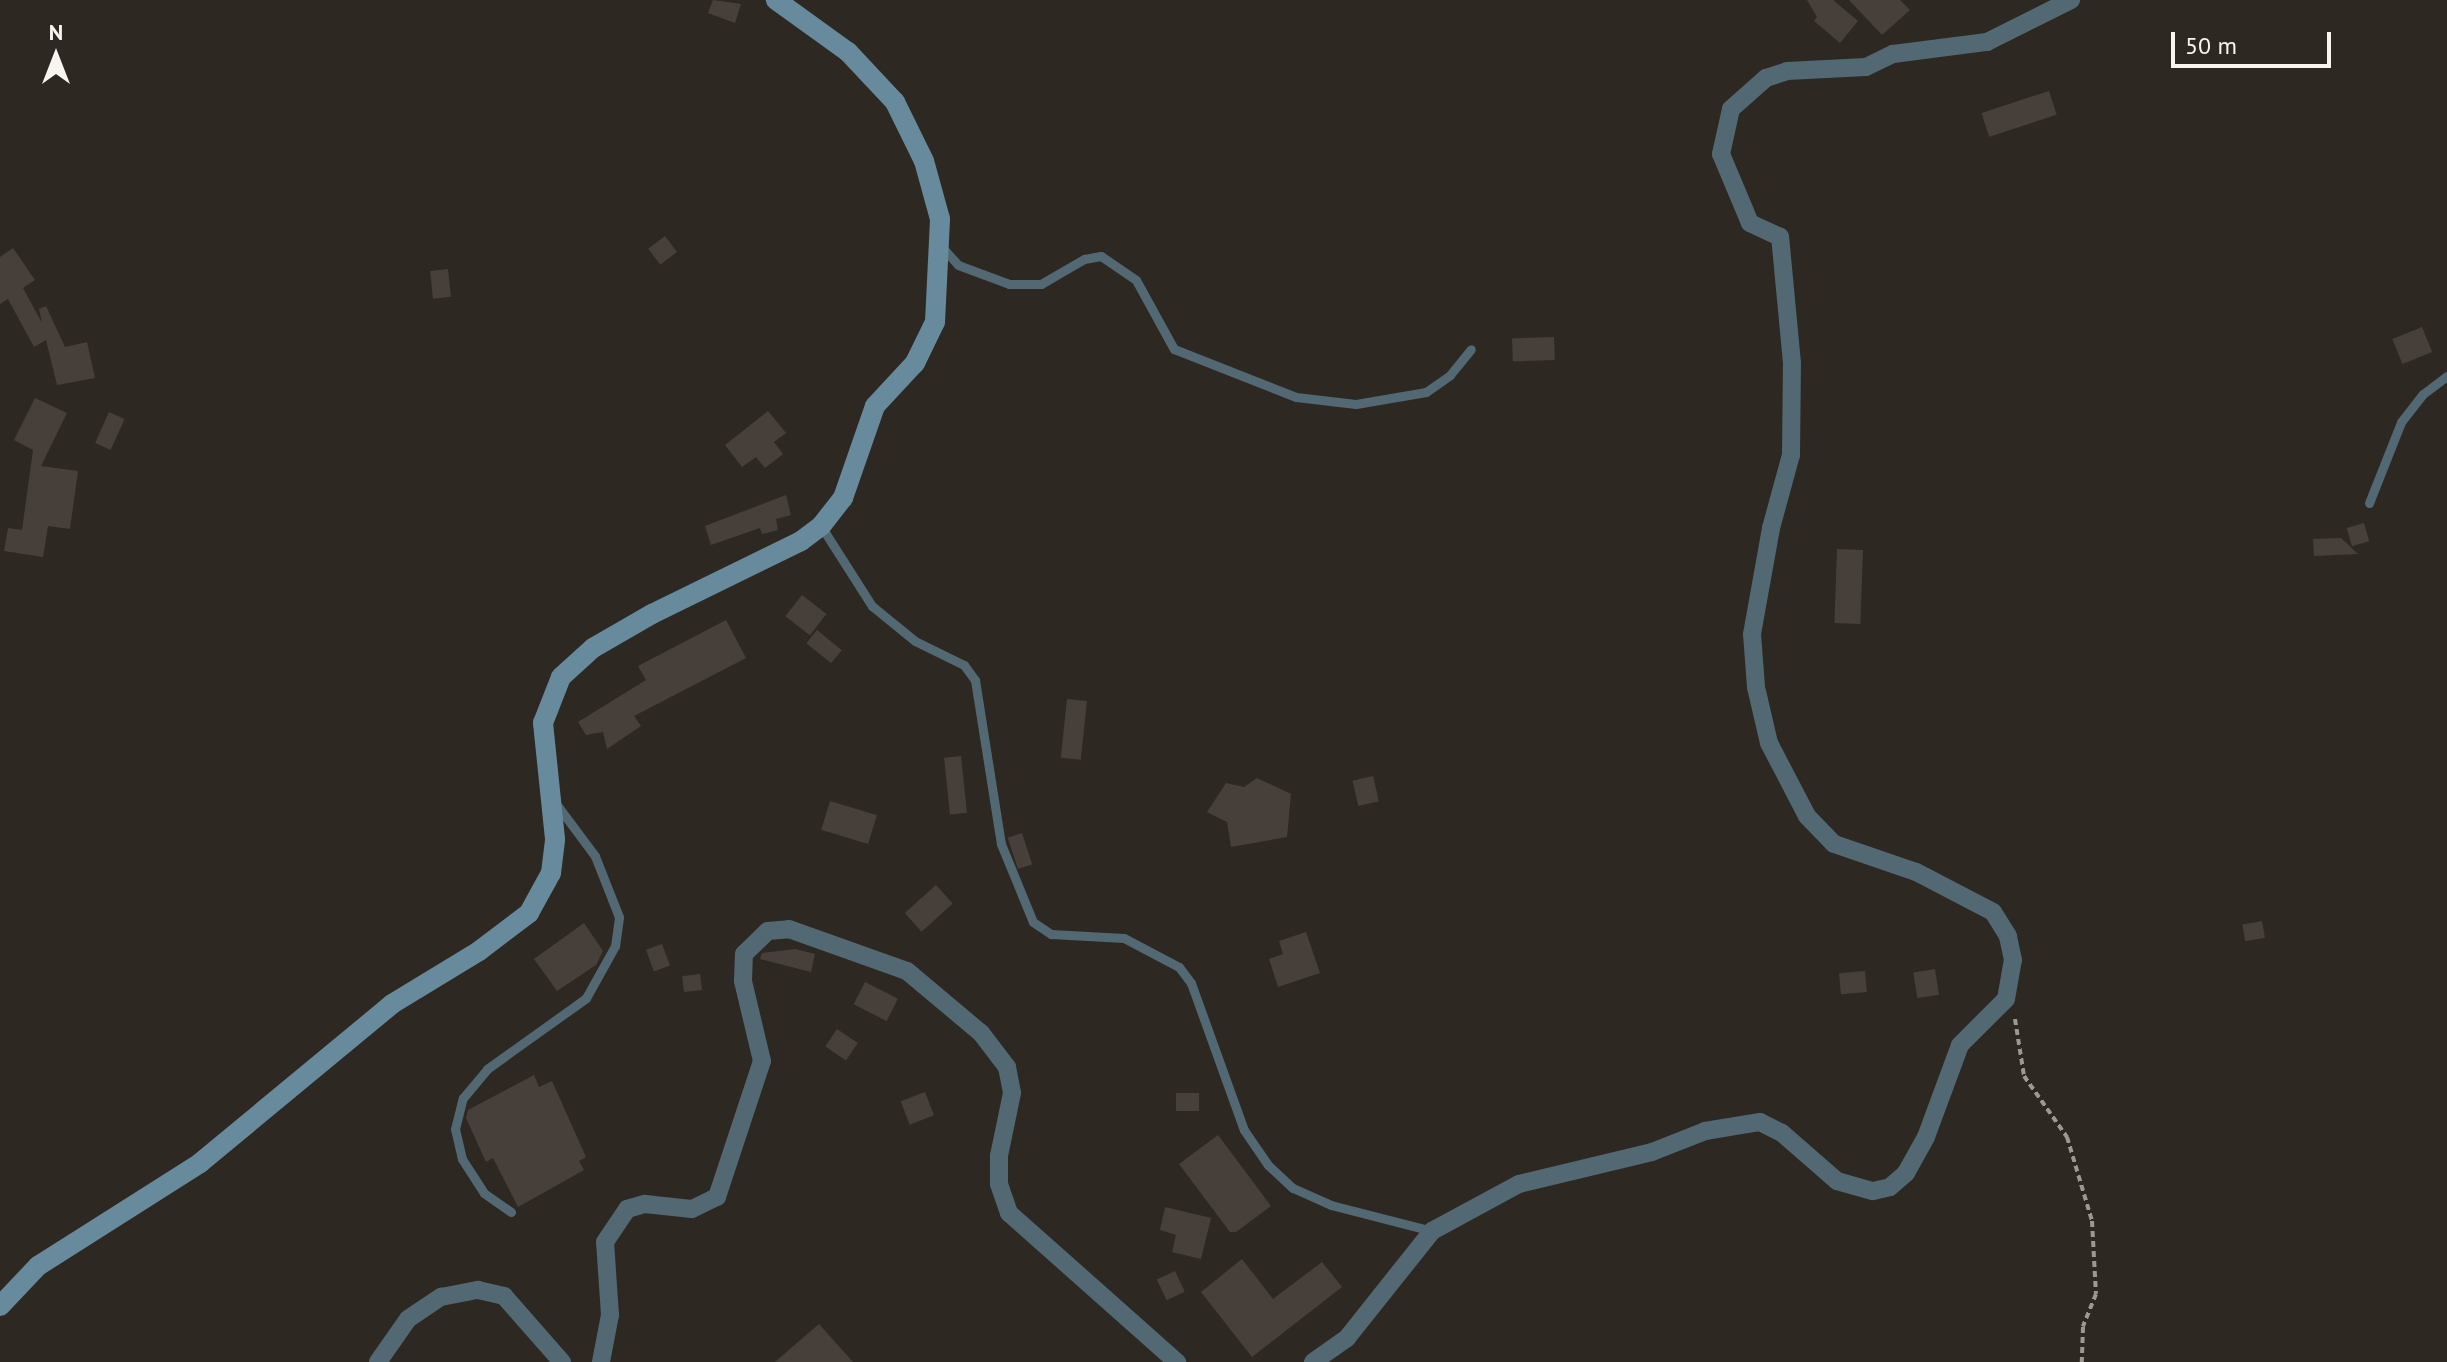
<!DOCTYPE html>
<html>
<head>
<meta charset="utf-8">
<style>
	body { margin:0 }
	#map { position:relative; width:2447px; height:1362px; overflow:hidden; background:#2e2822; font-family:"PT Sans",sans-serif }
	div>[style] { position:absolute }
	.building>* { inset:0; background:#47403a; transform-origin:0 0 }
	.path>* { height:4px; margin-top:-2px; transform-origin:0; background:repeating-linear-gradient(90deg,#9d9893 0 6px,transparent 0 10px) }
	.lane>* { height:9px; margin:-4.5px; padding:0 4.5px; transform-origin:4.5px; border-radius:4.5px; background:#526873 }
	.street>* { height:18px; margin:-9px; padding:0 9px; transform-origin:9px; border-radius:9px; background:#526873 }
	.secondary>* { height:20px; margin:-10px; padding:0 10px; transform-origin:10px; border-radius:10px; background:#678a9d }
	span { translate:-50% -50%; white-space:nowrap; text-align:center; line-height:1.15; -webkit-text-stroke:6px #2e2822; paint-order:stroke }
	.north { position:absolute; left:16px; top:16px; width:80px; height:80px; -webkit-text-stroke:6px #2e2822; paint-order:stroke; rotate:0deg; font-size:22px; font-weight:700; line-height:32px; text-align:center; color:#f8f4f0 }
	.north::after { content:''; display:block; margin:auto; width:28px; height:36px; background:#f8f4f0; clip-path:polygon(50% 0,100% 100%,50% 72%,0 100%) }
	.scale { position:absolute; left:2171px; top:32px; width:160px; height:36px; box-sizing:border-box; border:4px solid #f8f4f0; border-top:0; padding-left:10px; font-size:24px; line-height:28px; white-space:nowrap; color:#f8f4f0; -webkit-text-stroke:6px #2e2822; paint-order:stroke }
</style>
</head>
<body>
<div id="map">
	<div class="building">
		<i style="clip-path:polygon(713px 0,741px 4px,735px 23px,708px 13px)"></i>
		<i style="clip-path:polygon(1807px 0,1833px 0,1858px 21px,1840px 43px,1814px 21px,1817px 17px)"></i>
		<i style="clip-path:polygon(1849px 0,1900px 0,1910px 10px,1882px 35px)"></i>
		<i style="left:2049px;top:91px;width:25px;height:71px;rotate:72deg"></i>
		<i style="left:665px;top:236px;width:20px;height:21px;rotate:53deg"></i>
		<i style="clip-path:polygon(13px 248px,35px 280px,23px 288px,42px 323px,39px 309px,46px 306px,65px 347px,87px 342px,95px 378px,57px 385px,46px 340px,34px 347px,8px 299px,0 304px,0 257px)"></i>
		<i style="left:448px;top:269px;width:28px;height:18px;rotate:84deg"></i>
		<i style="left:2422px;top:327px;width:27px;height:32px;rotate:68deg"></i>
		<i style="left:1554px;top:337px;width:23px;height:42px;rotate:88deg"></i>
		<i style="clip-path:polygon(35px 398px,67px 413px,41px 466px,78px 471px,70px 529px,48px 526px,43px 557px,4px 551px,8px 528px,22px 530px,33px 450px,14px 440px)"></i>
		<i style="clip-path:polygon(768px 411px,786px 433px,774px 442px,783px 454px,765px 468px,756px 457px,742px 467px,725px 445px)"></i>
		<i style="left:109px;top:412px;width:17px;height:34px;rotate:24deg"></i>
		<i style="clip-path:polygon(786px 495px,791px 515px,776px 519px,778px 530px,762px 534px,760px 528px,711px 545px,705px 526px)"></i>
		<i style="left:2364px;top:523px;width:19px;height:18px;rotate:74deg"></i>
		<i style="clip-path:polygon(2341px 538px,2358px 554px,2314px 556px,2313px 539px)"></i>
		<i style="left:1863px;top:550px;width:74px;height:26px;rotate:92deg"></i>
		<i style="left:802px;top:595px;width:31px;height:27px;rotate:38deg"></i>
		<i style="clip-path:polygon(726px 620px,746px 658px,634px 716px,641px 726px,607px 749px,603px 732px,586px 735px,578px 722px,646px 680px,638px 666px)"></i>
		<i style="left:817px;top:630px;width:32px;height:17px;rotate:39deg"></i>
		<i style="left:1067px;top:699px;width:20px;height:59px;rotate:6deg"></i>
		<i style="left:961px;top:756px;width:57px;height:17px;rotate:84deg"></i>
		<i style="left:1373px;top:776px;width:26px;height:21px;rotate:77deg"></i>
		<i style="clip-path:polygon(1257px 778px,1291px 794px,1287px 837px,1231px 847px,1227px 822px,1207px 812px,1226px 783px,1244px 787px)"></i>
		<i style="left:830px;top:801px;width:49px;height:30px;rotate:17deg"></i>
		<i style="left:1022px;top:833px;width:33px;height:15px;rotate:72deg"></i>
		<i style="left:936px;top:885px;width:25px;height:42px;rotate:48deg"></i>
		<i style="left:2262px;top:921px;width:17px;height:20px;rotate:80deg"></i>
		<i style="clip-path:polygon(584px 923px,603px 951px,596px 965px,557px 991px,534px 959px)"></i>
		<i style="clip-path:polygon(1306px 932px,1320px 973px,1278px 987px,1269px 959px,1283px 954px,1279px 941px)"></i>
		<i style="left:662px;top:944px;width:23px;height:17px;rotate:70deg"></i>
		<i style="clip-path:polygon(795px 949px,815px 954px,811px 972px,760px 959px,762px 953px)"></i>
		<i style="left:1935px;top:969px;width:26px;height:22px;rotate:81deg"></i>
		<i style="left:1865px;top:971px;width:21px;height:26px;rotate:85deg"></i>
		<i style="left:700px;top:974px;width:16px;height:18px;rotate:83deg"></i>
		<i style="left:865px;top:982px;width:37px;height:25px;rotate:27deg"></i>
		<i style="left:837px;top:1029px;width:25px;height:21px;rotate:34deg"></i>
		<i style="clip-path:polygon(534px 1075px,539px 1087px,552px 1081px,586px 1157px,579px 1161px,584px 1170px,518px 1207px,493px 1158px,486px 1162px,466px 1118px,468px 1110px)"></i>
		<i style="left:925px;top:1092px;width:25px;height:26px;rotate:69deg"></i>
		<i style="left:1176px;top:1093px;width:23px;height:18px"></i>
		<i style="clip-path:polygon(1218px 1135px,1271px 1206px,1236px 1232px,1230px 1232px,1179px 1164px)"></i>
		<i style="clip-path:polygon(1165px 1207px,1211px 1218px,1201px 1259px,1172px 1252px,1176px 1235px,1160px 1230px)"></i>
		<i style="clip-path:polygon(1242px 1259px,1273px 1299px,1322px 1262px,1342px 1287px,1252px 1357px,1201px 1292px)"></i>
		<i style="left:1175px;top:1271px;width:23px;height:20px;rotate:65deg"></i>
		<i style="clip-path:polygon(819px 1324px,853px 1362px,775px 1362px)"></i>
	</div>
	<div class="path">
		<i style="left:2015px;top:1019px;width:58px;rotate:81deg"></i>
		<i style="left:2024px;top:1076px;width:75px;rotate:54.8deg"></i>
		<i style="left:2067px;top:1137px;width:88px;rotate:73.4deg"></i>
		<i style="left:2092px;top:1221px;width:73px;rotate:86.9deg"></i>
		<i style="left:2096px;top:1294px;width:35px;rotate:112deg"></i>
		<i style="left:2083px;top:1327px;width:35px;rotate:92deg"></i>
	</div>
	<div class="lane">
		<i style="left:941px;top:246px;width:25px;rotate:48deg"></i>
		<i style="left:958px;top:265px;width:54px;rotate:20.4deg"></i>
		<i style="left:1009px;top:284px;width:32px"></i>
		<i style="left:1041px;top:284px;width:50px;rotate:-30.2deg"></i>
		<i style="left:1084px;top:259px;width:17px;rotate:-10deg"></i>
		<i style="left:1101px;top:256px;width:42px;rotate:34.4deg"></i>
		<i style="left:1136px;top:280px;width:79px;rotate:61.2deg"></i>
		<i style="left:1174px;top:349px;width:131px;rotate:21.5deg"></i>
		<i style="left:1296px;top:397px;width:60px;rotate:6.7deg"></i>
		<i style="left:1356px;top:404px;width:71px;rotate:-9.7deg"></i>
		<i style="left:1426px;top:392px;width:29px;rotate:-35deg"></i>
		<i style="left:1450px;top:375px;width:33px;rotate:-51deg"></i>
		<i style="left:2369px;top:503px;width:87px;rotate:-68.4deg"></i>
		<i style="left:2401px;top:422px;width:36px;rotate:-52deg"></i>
		<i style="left:2423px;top:394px;width:30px;rotate:-37deg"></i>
		<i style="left:821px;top:526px;width:95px;rotate:57.5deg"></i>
		<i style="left:872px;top:606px;width:55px;rotate:39.1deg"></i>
		<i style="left:915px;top:641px;width:55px;rotate:26.1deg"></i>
		<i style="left:964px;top:665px;width:19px;rotate:54deg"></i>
		<i style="left:975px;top:680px;width:166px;rotate:81deg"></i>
		<i style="left:1001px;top:844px;width:84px;rotate:67.7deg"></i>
		<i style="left:1033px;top:922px;width:22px;rotate:34deg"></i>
		<i style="left:1051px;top:934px;width:73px;rotate:3.1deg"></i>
		<i style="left:1124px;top:938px;width:62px;rotate:27.8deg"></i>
		<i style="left:1179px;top:967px;width:20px;rotate:53deg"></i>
		<i style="left:1191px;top:983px;width:156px;rotate:70.2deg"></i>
		<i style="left:1244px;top:1130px;width:42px;rotate:55.6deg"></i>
		<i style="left:1268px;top:1165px;width:34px;rotate:43deg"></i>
		<i style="left:1293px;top:1188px;width:42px;rotate:24.1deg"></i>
		<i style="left:1331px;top:1205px;width:104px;rotate:14.4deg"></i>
		<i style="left:511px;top:1212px;width:33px;rotate:-145deg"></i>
		<i style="left:484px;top:1193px;width:40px;rotate:-122.9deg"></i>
		<i style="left:462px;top:1159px;width:31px;rotate:-103deg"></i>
		<i style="left:455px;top:1129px;width:32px;rotate:-76deg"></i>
		<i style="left:463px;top:1098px;width:38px;rotate:-50deg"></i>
		<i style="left:487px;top:1069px;width:122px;rotate:-35.6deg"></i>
		<i style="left:586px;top:998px;width:60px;rotate:-60.9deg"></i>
		<i style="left:615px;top:946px;width:29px;rotate:-82deg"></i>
		<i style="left:619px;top:917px;width:66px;rotate:-111.5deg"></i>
		<i style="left:595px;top:856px;width:69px;rotate:-126.7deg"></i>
	</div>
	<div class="street">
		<i style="left:378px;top:1362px;width:52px;rotate:-55.1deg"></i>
		<i style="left:408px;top:1319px;width:40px;rotate:-34deg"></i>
		<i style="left:441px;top:1297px;width:38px;rotate:-11deg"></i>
		<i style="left:478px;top:1290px;width:27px;rotate:13deg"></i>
		<i style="left:504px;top:1296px;width:88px;rotate:48.7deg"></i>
		<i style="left:601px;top:1362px;width:48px;rotate:-79.2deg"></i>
		<i style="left:610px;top:1315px;width:73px;rotate:-93.9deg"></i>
		<i style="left:605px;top:1242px;width:40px;rotate:-56deg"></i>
		<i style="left:627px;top:1209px;width:19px;rotate:-16deg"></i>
		<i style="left:645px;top:1204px;width:47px;rotate:6.1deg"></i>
		<i style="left:692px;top:1209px;width:28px;rotate:-26deg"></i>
		<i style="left:717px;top:1197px;width:143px;rotate:-71.7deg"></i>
		<i style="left:762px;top:1061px;width:82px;rotate:-103.4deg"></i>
		<i style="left:743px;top:981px;width:27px;rotate:-88deg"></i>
		<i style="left:744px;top:954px;width:33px;rotate:-44deg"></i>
		<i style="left:768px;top:931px;width:21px;rotate:-5deg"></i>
		<i style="left:789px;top:929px;width:125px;rotate:19.6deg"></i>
		<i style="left:907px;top:971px;width:97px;rotate:40deg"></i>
		<i style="left:981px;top:1033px;width:43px;rotate:52.6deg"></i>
		<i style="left:1007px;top:1067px;width:26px;rotate:79deg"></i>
		<i style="left:1012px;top:1093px;width:64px;rotate:101.7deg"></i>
		<i style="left:999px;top:1156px;width:28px;rotate:90deg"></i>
		<i style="left:999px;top:1184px;width:31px;rotate:71deg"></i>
		<i style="left:1009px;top:1213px;width:225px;rotate:41.6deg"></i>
		<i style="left:1313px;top:1362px;width:42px;rotate:-35.2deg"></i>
		<i style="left:1347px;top:1338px;width:137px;rotate:-51.5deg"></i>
		<i style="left:1432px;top:1231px;width:99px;rotate:-28.4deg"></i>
		<i style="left:1519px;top:1184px;width:137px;rotate:-13.5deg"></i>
		<i style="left:1652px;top:1152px;width:57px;rotate:-21.6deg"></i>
		<i style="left:1705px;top:1131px;width:56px;rotate:-9.3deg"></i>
		<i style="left:1760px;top:1122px;width:25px;rotate:27deg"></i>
		<i style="left:1782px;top:1133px;width:73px;rotate:41.1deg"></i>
		<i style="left:1837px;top:1181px;width:37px;rotate:16deg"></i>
		<i style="left:1873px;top:1191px;width:17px;rotate:-13deg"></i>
		<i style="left:1890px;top:1187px;width:21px;rotate:-41deg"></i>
		<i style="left:1906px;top:1173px;width:41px;rotate:-60.9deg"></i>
		<i style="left:1926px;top:1137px;width:98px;rotate:-69.7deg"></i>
		<i style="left:1960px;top:1045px;width:65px;rotate:-45deg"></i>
		<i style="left:2006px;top:999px;width:40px;rotate:-80deg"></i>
		<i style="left:2013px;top:960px;width:25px;rotate:-102deg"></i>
		<i style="left:2008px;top:936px;width:28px;rotate:-122deg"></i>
		<i style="left:1993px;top:912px;width:87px;rotate:-152.5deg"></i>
		<i style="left:1916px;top:872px;width:87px;rotate:-161.1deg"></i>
		<i style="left:1834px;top:844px;width:39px;rotate:-134deg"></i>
		<i style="left:1807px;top:816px;width:82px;rotate:-117.5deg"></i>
		<i style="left:1769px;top:743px;width:57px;rotate:-103.1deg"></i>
		<i style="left:1756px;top:687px;width:53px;rotate:-94.3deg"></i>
		<i style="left:1752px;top:634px;width:108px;rotate:-79.8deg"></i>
		<i style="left:1771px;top:528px;width:76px;rotate:-74.7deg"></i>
		<i style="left:1791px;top:455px;width:92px;rotate:-89.4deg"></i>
		<i style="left:1792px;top:363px;width:127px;rotate:-95.4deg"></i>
		<i style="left:1780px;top:237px;width:33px;rotate:-155deg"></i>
		<i style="left:1750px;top:223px;width:75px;rotate:-112.8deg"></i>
		<i style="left:1721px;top:154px;width:46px;rotate:-77.5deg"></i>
		<i style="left:1731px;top:109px;width:47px;rotate:-41.5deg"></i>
		<i style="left:1766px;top:78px;width:22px;rotate:-18deg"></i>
		<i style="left:1787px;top:71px;width:79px;rotate:-2.9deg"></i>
		<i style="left:1866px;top:67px;width:30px;rotate:-26deg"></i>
		<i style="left:1893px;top:54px;width:95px;rotate:-7.3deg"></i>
		<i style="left:1987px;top:42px;width:94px;rotate:-26.6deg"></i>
	</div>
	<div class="secondary">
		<i style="left:0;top:1306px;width:55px;rotate:-46.5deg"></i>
		<i style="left:38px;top:1266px;width:192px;rotate:-32.4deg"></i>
		<i style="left:200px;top:1163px;width:249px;rotate:-39.6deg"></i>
		<i style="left:392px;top:1004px;width:102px;rotate:-31.3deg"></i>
		<i style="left:479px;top:951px;width:63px;rotate:-37.2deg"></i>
		<i style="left:529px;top:913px;width:46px;rotate:-61.2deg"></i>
		<i style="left:551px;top:873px;width:34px;rotate:-83deg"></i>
		<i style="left:555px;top:839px;width:117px;rotate:-95.9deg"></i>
		<i style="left:543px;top:723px;width:49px;rotate:-68.6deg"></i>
		<i style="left:561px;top:677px;width:43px;rotate:-42.2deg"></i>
		<i style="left:593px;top:648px;width:68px;rotate:-30deg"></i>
		<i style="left:652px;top:614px;width:166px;rotate:-26.1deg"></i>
		<i style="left:801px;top:541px;width:25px;rotate:-37deg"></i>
		<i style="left:821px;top:526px;width:36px;rotate:-52deg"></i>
		<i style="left:843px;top:498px;width:97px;rotate:-70.8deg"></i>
		<i style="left:875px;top:406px;width:59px;rotate:-47.1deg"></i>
		<i style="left:915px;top:363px;width:46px;rotate:-64deg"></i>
		<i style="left:935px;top:322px;width:103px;rotate:-87.2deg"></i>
		<i style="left:940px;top:219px;width:60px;rotate:-105.4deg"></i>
		<i style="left:924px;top:161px;width:66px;rotate:-116.2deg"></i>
		<i style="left:895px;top:102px;width:69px;rotate:-133.2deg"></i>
		<i style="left:848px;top:52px;width:89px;rotate:-144.2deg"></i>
	</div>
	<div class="north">N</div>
	<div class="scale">50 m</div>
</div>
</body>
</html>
